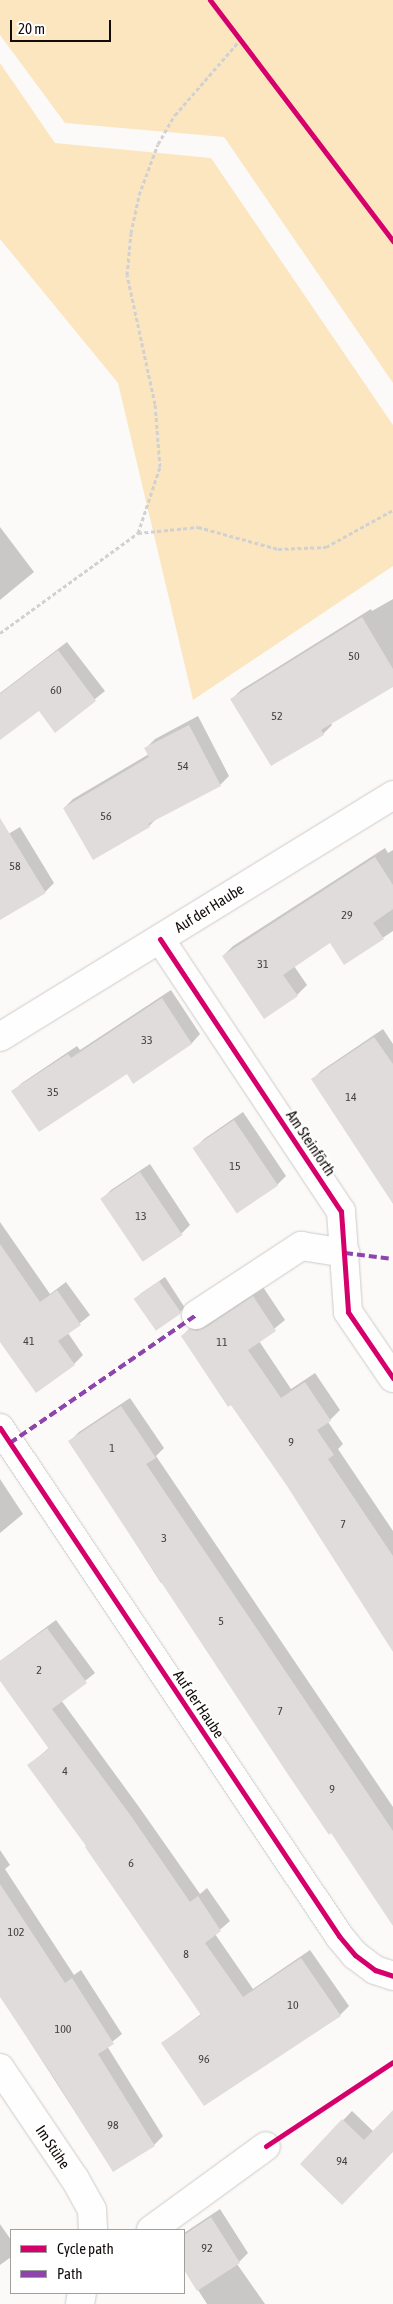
<!DOCTYPE html>
<html>
<head>
<meta charset="utf-8">
<style>
	body { margin:0 }
	#map { position:relative; width:393px; height:2304px; overflow:hidden; background:#fcfaf9; font-family:"Asap Condensed",sans-serif }
	div>[style] { position:absolute }
	.green>* { inset:0; background:#fbe6c0 }
	.shadow>* { inset:0; background:#0003 }
	.building>* { inset:0; background:#e0dcdc; transform-origin:0 0 }
	.path>* { height:3px; margin-top:-1.5px; transform-origin:0; background:repeating-linear-gradient(90deg,#d2d1d1 0 4px,transparent 0 6.5px) }
	.roads { filter:drop-shadow(0 0 1px #cecac8) drop-shadow(0 0 1px #cecac8) }
	.minor>* { height:28px; margin:-14px; padding:0 14px; transform-origin:14px; border-radius:14px; background:#fffefe }
	.quiet>* { height:4px; margin-top:-2px; transform-origin:0; background:repeating-linear-gradient(90deg,#8e44ad 0 8px,transparent 0 12px) }
	.cycleway>* { height:5px; margin:-2.5px; padding:0 2.5px; transform-origin:2.5px; border-radius:2.5px; background:#d6006c }
	span { translate:-50% -50%; white-space:nowrap; text-align:center; line-height:1.15; -webkit-text-stroke:4.5px #fff; paint-order:stroke }
	.number-label { font-size:12px; color:#46403f }
	.number-label span { -webkit-text-stroke-width:0 }
	.street-label { font-size:15px; color:#130c0b }
	.legend { position:absolute; left:10px; top:2229px; width:175px; height:65px; box-sizing:border-box; background:#fff; border:1px solid #a19e9d; margin:0; padding:6px 9px; list-style:none; font-size:15px; color:#130c0b }
	.legend li { display:flex; align-items:center; gap:10px; height:25px }
	.legend b { width:25px; border:1px solid #a19e9d }
	.scale { position:absolute; left:10px; top:20px; width:101px; height:22px; box-sizing:border-box; border:2px solid #130c0b; border-top:0; padding-left:6px; font-size:15px; line-height:18px; white-space:nowrap; color:#130c0b; -webkit-text-stroke:4px #fff; paint-order:stroke }
</style>
</head>
<body>
<div id="map">
	<div class="green">
		<i style="clip-path:polygon(0 0,393px 0,393px 383px,224px 137px,65px 123px,0 35px)"></i>
		<i style="clip-path:polygon(0 63px,55px 143px,211px 158px,393px 425px,393px 566px,193px 700px,118px 383px,0 239px)"></i>
	</div>
	<div class="shadow">
		<i style="clip-path:polygon(0 527px,34px 572px,0 600px)"></i>
		<i style="clip-path:polygon(393px 599px,393px 686px,331px 723px,332px 725px,323px 734px,232px 699px,241px 690px,371px 609px,372px 611px)"></i>
		<i style="clip-path:polygon(67px 642px,105px 691px,55px 731px,39px 709px,0 739px,0 693px)"></i>
		<i style="clip-path:polygon(198px 716px,229px 776px,220px 785px,158px 817px,149px 826px,64px 808px,73px 799px,149px 754px,146px 748px,155px 739px)"></i>
		<i style="clip-path:polygon(20px 827px,54px 883px,45px 892px,0 919px,0 839px)"></i>
		<i style="clip-path:polygon(385px 848px,388px 853px,393px 850px,393px 931px,345px 963px,330px 941px,294px 966px,307px 985px,297px 995px,223px 956px,233px 946px)"></i>
		<i style="clip-path:polygon(171px 990px,200px 1034px,192px 1043px,127px 1073px,13px 1091px,22px 1083px,77px 1046px,80px 1050px)"></i>
		<i style="clip-path:polygon(383px 1029px,393px 1044px,393px 1203px,313px 1079px,321px 1071px)"></i>
		<i style="clip-path:polygon(243px 1112px,286px 1176px,277px 1185px,195px 1148px,204px 1139px)"></i>
		<i style="clip-path:polygon(150px 1164px,190px 1225px,181px 1234px,102px 1199px,111px 1190px)"></i>
		<i style="clip-path:polygon(0 1222px,50px 1294px,66px 1282px,90px 1315px,68px 1333px,83px 1355px,74px 1364px,0 1340px)"></i>
		<i style="clip-path:polygon(165px 1277px,185px 1308px,180px 1312px,140px 1294px)"></i>
		<i style="clip-path:polygon(263px 1287px,285px 1320px,259px 1341px,291px 1389px,315px 1373px,340px 1410px,328px 1422px,343px 1444px,338px 1449px,393px 1531px,393px 1650px,288px 1485px,182px 1336px,192px 1326px,216px 1319px)"></i>
		<i style="clip-path:polygon(130px 1398px,164px 1448px,156px 1456px,393px 1807px,393px 1924px,164px 1581px,161px 1583px,70px 1441px,79px 1432px)"></i>
		<i style="clip-path:polygon(0 1479px,23px 1514px,0 1533px)"></i>
		<i style="clip-path:polygon(56px 1620px,95px 1673px,61px 1700px,139px 1807px,200px 1894px,207px 1888px,230px 1921px,215px 1934px,253px 1989px,310px 1950px,349px 2006px,340px 2015px,162px 2043px,201px 2014px,88px 1846px,29px 1765px,50px 1747px,0 1679px,0 1661px)"></i>
		<i style="clip-path:polygon(0 1850px,10px 1865px,5px 1869px,74px 1975px,81px 1970px,122px 2034px,107px 2046px,163px 2136px,154px 2145px,113px 2171px,14px 2017px,0 1987px)"></i>
		<i style="clip-path:polygon(352px 2111px,374px 2132px,393px 2112px,393px 2150px,301px 2164px)"></i>
		<i style="clip-path:polygon(220px 2209px,248px 2253px,237px 2264px,265px 2304px,207px 2304px,184px 2268px,184px 2233px)"></i>
		<i style="clip-path:polygon(0 2224px,11px 2240px,11px 2257px,0 2265px)"></i>
	</div>
	<div class="building">
		<i style="clip-path:polygon(362px 617px,393px 669px,393px 687px,321px 730px,324px 735px,271px 766px,230px 699px)"></i>
		<i style="clip-path:polygon(58px 650px,96px 701px,55px 733px,39px 711px,0 740px,0 694px)"></i>
		<i style="clip-path:polygon(189px 725px,221px 786px,148px 824px,150px 827px,93px 860px,63px 808px,149px 757px,144px 748px)"></i>
		<i style="clip-path:polygon(0 818px,46px 893px,0 920px)"></i>
		<i style="clip-path:polygon(375px 857px,393px 885px,393px 909px,373px 923px,384px 939px,344px 965px,330px 943px,283px 975px,298px 996px,264px 1019px,222px 956px)"></i>
		<i style="clip-path:polygon(162px 998px,192px 1044px,133px 1084px,127px 1074px,39px 1132px,11px 1091px,68px 1054px,71px 1058px)"></i>
		<i style="clip-path:polygon(374px 1037px,393px 1064px,393px 1204px,311px 1079px)"></i>
		<i style="left:234px;top:1120px;width:79px;height:50px;rotate:56deg"></i>
		<i style="left:140px;top:1172px;width:76px;height:48px;rotate:56deg"></i>
		<i style="clip-path:polygon(0 1244px,40px 1302px,57px 1290px,81px 1325px,58px 1341px,75px 1365px,36px 1393px,0 1342px)"></i>
		<i style="left:159px;top:1281px;width:39px;height:31px;rotate:55deg"></i>
		<i style="clip-path:polygon(253px 1296px,276px 1331px,248px 1350px,281px 1398px,305px 1382px,331px 1421px,317px 1430px,334px 1455px,328px 1459px,393px 1556px,393px 1652px,287px 1486px,231px 1405px,228px 1407px,181px 1336px,190px 1329px,197px 1331px,205px 1328px)"></i>
		<i style="clip-path:polygon(121px 1406px,156px 1458px,146px 1464px,393px 1831px,393px 1926px,331px 1833px,329px 1835px,289px 1776px,68px 1441px)"></i>
		<i style="clip-path:polygon(47px 1628px,87px 1683px,52px 1709px,131px 1816px,190px 1902px,198px 1896px,221px 1931px,205px 1943px,243px 1997px,301px 1958px,341px 2016px,204px 2106px,161px 2043px,201px 2015px,85px 1847px,86px 1846px,27px 1765px,49px 1749px,0 1681px,0 1661px)"></i>
		<i style="clip-path:polygon(0 1884px,65px 1983px,72px 1978px,114px 2044px,98px 2054px,155px 2146px,113px 2172px,56px 2081px,0 1997px)"></i>
		<i style="clip-path:polygon(393px 2110px,393px 2152px,342px 2205px,300px 2164px,342px 2119px,364px 2140px)"></i>
		<i style="clip-path:polygon(211px 2217px,240px 2263px,197px 2291px,184px 2270px,184px 2235px)"></i>
	</div>
	<div class="path">
		<i style="left:138px;top:533px;width:70px;rotate:-71.6deg"></i>
		<i style="left:160px;top:467px;width:63px;rotate:-94.5deg"></i>
		<i style="left:155px;top:404px;width:132px;rotate:-102.2deg"></i>
		<i style="left:127px;top:275px;width:42px;rotate:-84.6deg"></i>
		<i style="left:131px;top:233px;width:39px;rotate:-78deg"></i>
		<i style="left:139px;top:195px;width:54px;rotate:-69.6deg"></i>
		<i style="left:158px;top:144px;width:34px;rotate:-60deg"></i>
		<i style="left:175px;top:115px;width:99px;rotate:-49.1deg"></i>
		<i style="left:0;top:633px;width:170px;rotate:-35.9deg"></i>
		<i style="left:138px;top:533px;width:60px;rotate:-5.7deg"></i>
		<i style="left:198px;top:527px;width:83px;rotate:15.4deg"></i>
		<i style="left:278px;top:549px;width:48px;rotate:-2.4deg"></i>
		<i style="left:326px;top:547px;width:77px;rotate:-28.9deg"></i>
	</div>
	<div class="roads">
		<div class="minor">
			<i style="left:160px;top:939px;width:327px;rotate:56.4deg"></i>
			<i style="left:341px;top:1211px;width:101px;rotate:86deg"></i>
			<i style="left:348px;top:1312px;width:80px;rotate:55.7deg"></i>
			<i style="left:0;top:1037px;width:462px;rotate:-31.6deg"></i>
			<i style="left:196px;top:1315px;width:126px;rotate:-33.3deg"></i>
			<i style="left:301px;top:1246px;width:45px;rotate:9deg"></i>
			<i style="left:0;top:1428px;width:611px;rotate:56.28deg"></i>
			<i style="left:339px;top:1936px;width:25px;rotate:50deg"></i>
			<i style="left:355px;top:1955px;width:25px;rotate:37deg"></i>
			<i style="left:375px;top:1970px;width:19px;rotate:18deg"></i>
			<i style="left:0;top:2068px;width:134px;rotate:56deg"></i>
			<i style="left:75px;top:2179px;width:35px;rotate:61deg"></i>
			<i style="left:92px;top:2210px;width:20px;rotate:87deg"></i>
			<i style="left:151px;top:2230px;width:142px;rotate:-36.1deg"></i>
			<i style="left:80px;top:2304px;width:11px;rotate:-80deg"></i>
		</div>
	</div>
	<div class="quiet">
		<i style="left:345px;top:1253px;width:48px;rotate:7.1deg"></i>
		<i style="left:10px;top:1443px;width:226px;rotate:-34.5deg"></i>
	</div>
	<div class="cycleway">
		<i style="left:210px;top:0;width:303px;rotate:52.8deg"></i>
		<i style="left:160px;top:939px;width:327px;rotate:56.4deg"></i>
		<i style="left:341px;top:1211px;width:101px;rotate:86deg"></i>
		<i style="left:348px;top:1312px;width:80px;rotate:55.7deg"></i>
		<i style="left:0;top:1428px;width:611px;rotate:56.28deg"></i>
		<i style="left:339px;top:1936px;width:25px;rotate:50deg"></i>
		<i style="left:355px;top:1955px;width:25px;rotate:37deg"></i>
		<i style="left:375px;top:1970px;width:19px;rotate:18deg"></i>
		<i style="left:266px;top:2146px;width:152px;rotate:-33.5deg"></i>
	</div>
	<div class="number-label">
		<span style="left:354px;top:657px">50</span>
		<span style="left:56px;top:691px">60</span>
		<span style="left:277px;top:717px">52</span>
		<span style="left:183px;top:767px">54</span>
		<span style="left:106px;top:817px">56</span>
		<span style="left:15px;top:867px">58</span>
		<span style="left:347px;top:916px">29</span>
		<span style="left:263px;top:965px">31</span>
		<span style="left:147px;top:1041px">33</span>
		<span style="left:53px;top:1093px">35</span>
		<span style="left:351px;top:1098px">14</span>
		<span style="left:235px;top:1167px">15</span>
		<span style="left:141px;top:1217px">13</span>
		<span style="left:29px;top:1342px">41</span>
		<span style="left:222px;top:1343px">11</span>
		<span style="left:291px;top:1443px">9</span>
		<span style="left:112px;top:1449px">1</span>
		<span style="left:343px;top:1525px">7</span>
		<span style="left:164px;top:1539px">3</span>
		<span style="left:221px;top:1622px">5</span>
		<span style="left:39px;top:1671px">2</span>
		<span style="left:280px;top:1712px">7</span>
		<span style="left:65px;top:1772px">4</span>
		<span style="left:332px;top:1790px">9</span>
		<span style="left:131px;top:1864px">6</span>
		<span style="left:16px;top:1933px">102</span>
		<span style="left:186px;top:1955px">8</span>
		<span style="left:293px;top:2006px">10</span>
		<span style="left:63px;top:2030px">100</span>
		<span style="left:204px;top:2060px">96</span>
		<span style="left:113px;top:2126px">98</span>
		<span style="left:342px;top:2162px">94</span>
		<span style="left:207px;top:2249px">92</span>
	</div>
	<div class="street-label">
		<span style="left:209px;top:908px;rotate:-32deg">Auf der Haube</span>
		<span style="left:311px;top:1143px;rotate:56deg">Am Steinförth</span>
		<span style="left:199px;top:1704px;rotate:56deg">Auf der Haube</span>
		<span style="left:53px;top:2147px;rotate:56deg">Im Stühe</span>
	</div>
	<ul class="legend">
	<li><b style="height:6px;background:#d6006c"></b>Cycle path</li>
	<li><b style="height:6px;background:#8e44ad"></b>Path</li>
	</ul>
	<div class="scale">20 m</div>
</div>
</body>
</html>
